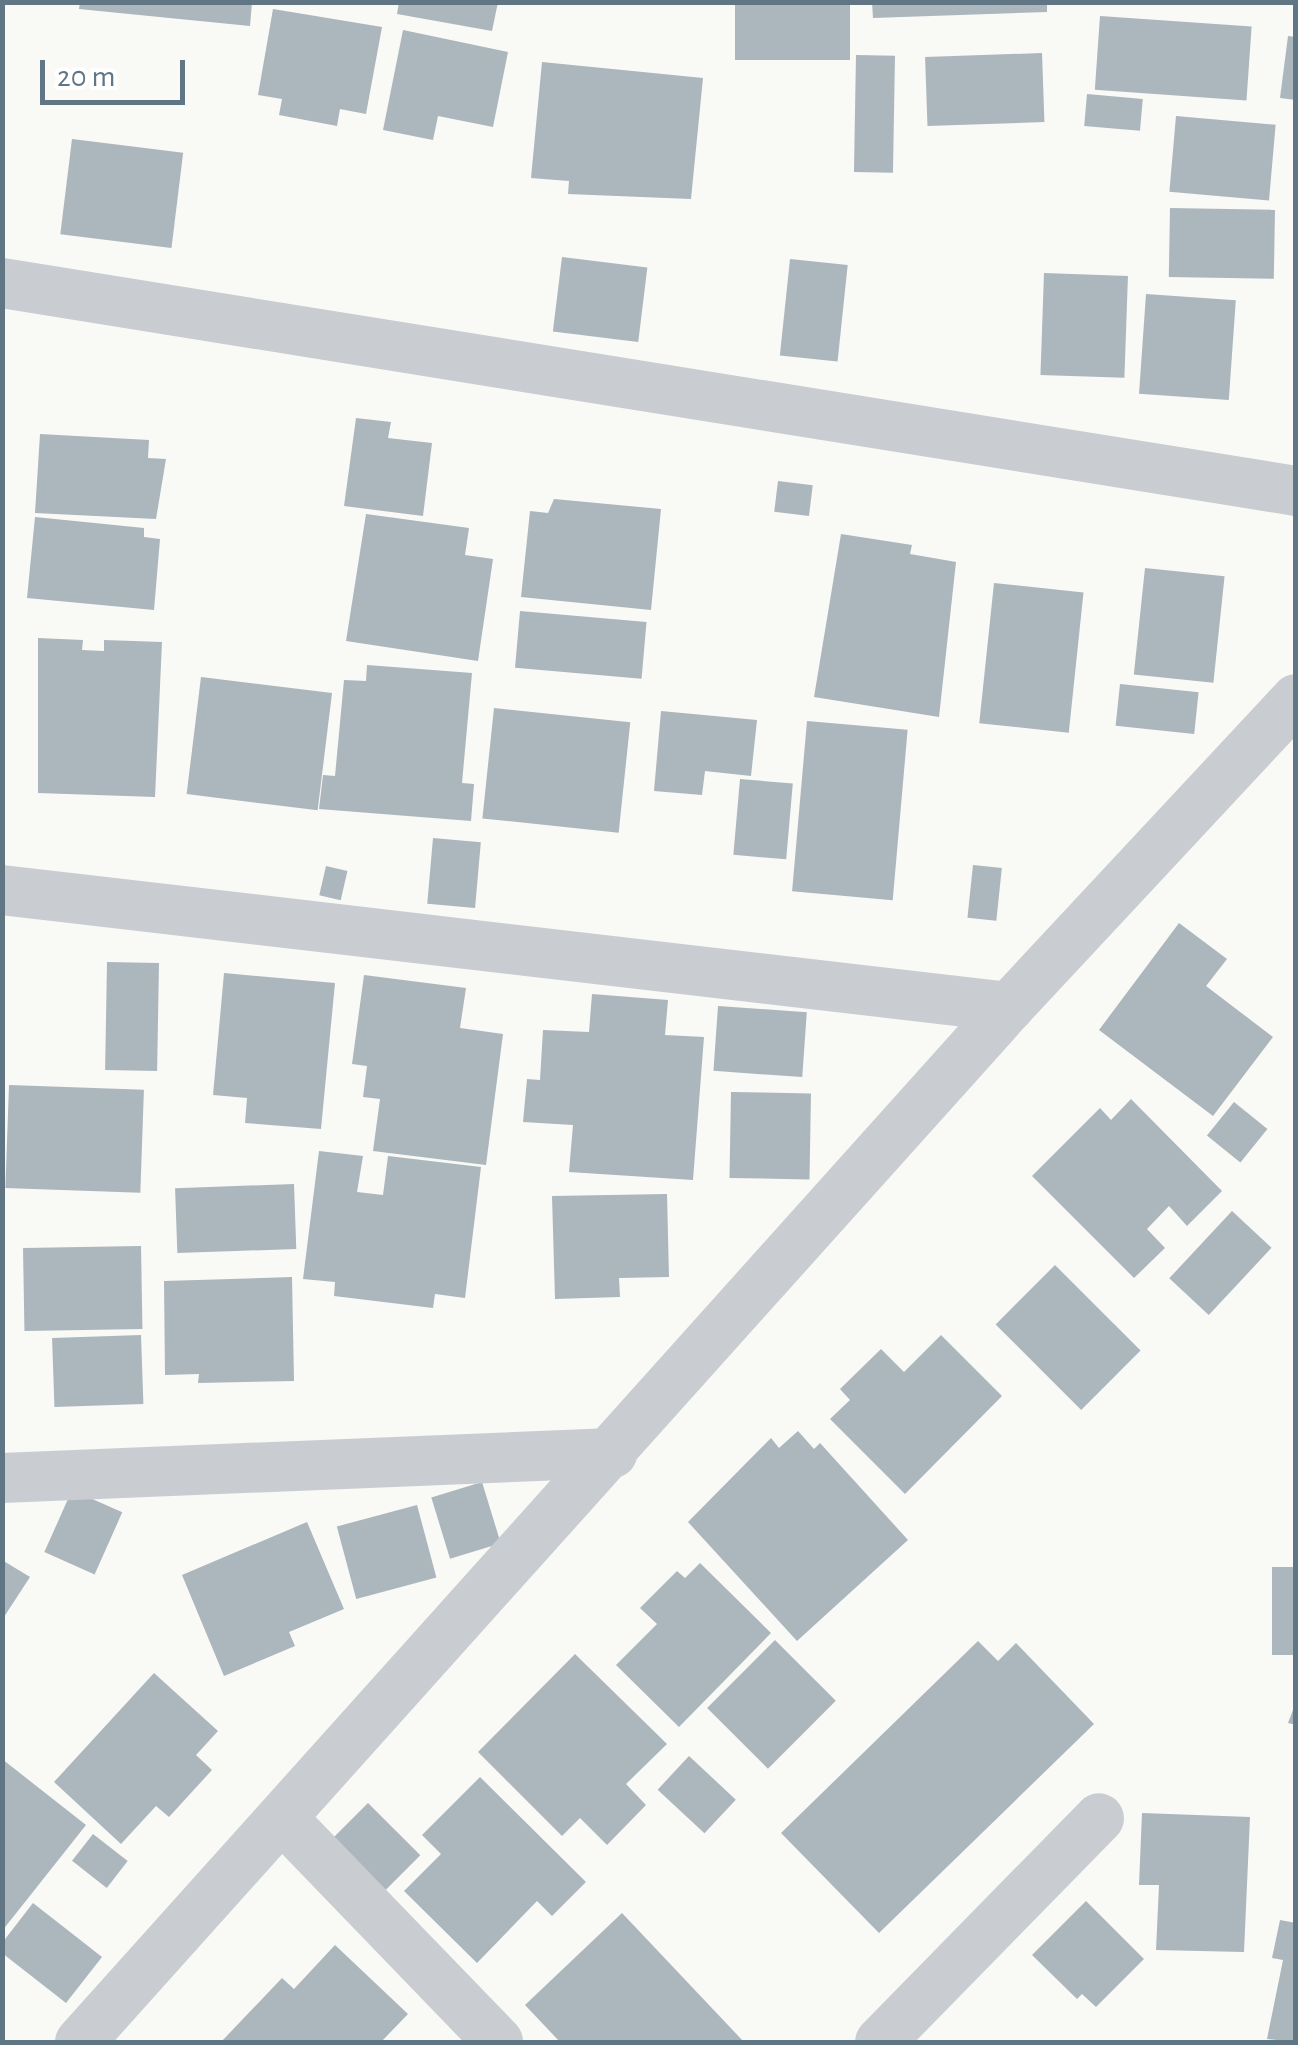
<!DOCTYPE html>
<html>
<head>
<meta charset="utf-8">
<style>
	body { margin:0 }
	#map { position:relative; width:1298px; height:2045px; overflow:hidden; background:#f9f9f6; font-family:"Alegreya Sans",sans-serif }
	div>[style] { position:absolute }
	.building>* { inset:0; background:#acb6bd; transform-origin:0 0 }
	.minor>* { height:50px; margin:-25px; padding:0 25px; transform-origin:25px; border-radius:25px; background:#c9cdd1 }
	span { translate:-50% -50%; white-space:nowrap; text-align:center; line-height:1.15; -webkit-text-stroke:10px #fff; paint-order:stroke }
	.frame { position:absolute; inset:0; border:5px solid #617685; pointer-events:none }
	.scale { position:absolute; left:40px; top:60px; width:145px; height:45px; box-sizing:border-box; border:5px solid #617685; border-top:0; padding-left:12px; font-size:30px; line-height:35px; white-space:nowrap; color:#617685; -webkit-text-stroke:8px #fff; paint-order:stroke }
</style>
</head>
<body>
<div id="map">
	<div class="building">
		<i style="clip-path:polygon(80px 2px,252px 2px,250px 26px,79px 9px)"></i>
		<i style="clip-path:polygon(399px 2px,498px 2px,492px 31px,397px 14px)"></i>
		<i style="left:735px;top:2px;width:115px;height:58px"></i>
		<i style="clip-path:polygon(872px 2px,1047px 2px,1047px 12px,873px 18px)"></i>
		<i style="clip-path:polygon(273px 9px,382px 27px,366px 114px,340px 109px,337px 126px,279px 115px,282px 99px,258px 95px)"></i>
		<i style="left:1100px;top:16px;width:152px;height:74px;rotate:4deg"></i>
		<i style="clip-path:polygon(403px 30px,508px 52px,493px 127px,438px 116px,433px 140px,383px 130px)"></i>
		<i style="clip-path:polygon(1288px 36px,1296px 37px,1296px 100px,1280px 98px)"></i>
		<i style="left:1042px;top:53px;width:69px;height:117px;rotate:88deg"></i>
		<i style="left:856px;top:55px;width:39px;height:117px;rotate:1deg"></i>
		<i style="clip-path:polygon(542px 62px,703px 78px,691px 199px,568px 194px,569px 181px,531px 178px)"></i>
		<i style="left:1087px;top:94px;width:56px;height:32px;rotate:5deg"></i>
		<i style="left:1176px;top:116px;width:100px;height:76px;rotate:5deg"></i>
		<i style="left:72px;top:139px;width:112px;height:96px;rotate:7deg"></i>
		<i style="left:1170px;top:208px;width:105px;height:69px;rotate:1deg"></i>
		<i style="left:562px;top:257px;width:86px;height:75px;rotate:7deg"></i>
		<i style="left:790px;top:259px;width:58px;height:97px;rotate:6deg"></i>
		<i style="left:1044px;top:273px;width:84px;height:102px;rotate:2deg"></i>
		<i style="left:1146px;top:294px;width:90px;height:100px;rotate:4deg"></i>
		<i style="clip-path:polygon(356px 418px,391px 422px,388px 438px,432px 443px,423px 516px,344px 506px)"></i>
		<i style="clip-path:polygon(40px 434px,149px 440px,148px 458px,166px 459px,156px 519px,35px 513px)"></i>
		<i style="left:778px;top:481px;width:35px;height:31px;rotate:7deg"></i>
		<i style="clip-path:polygon(554px 499px,661px 509px,651px 610px,521px 597px,530px 511px,548px 513px)"></i>
		<i style="clip-path:polygon(366px 514px,469px 528px,465px 555px,493px 559px,478px 661px,346px 641px)"></i>
		<i style="clip-path:polygon(35px 517px,144px 528px,144px 537px,160px 539px,154px 610px,27px 598px)"></i>
		<i style="clip-path:polygon(841px 534px,912px 545px,910px 554px,956px 562px,939px 717px,814px 697px)"></i>
		<i style="left:1145px;top:568px;width:80px;height:107px;rotate:6deg"></i>
		<i style="left:994px;top:583px;width:90px;height:141px;rotate:6deg"></i>
		<i style="left:520px;top:611px;width:127px;height:57px;rotate:5deg"></i>
		<i style="clip-path:polygon(38px 638px,83px 640px,82px 650px,104px 651px,104px 640px,162px 642px,155px 797px,38px 793px)"></i>
		<i style="clip-path:polygon(367px 665px,472px 673px,462px 783px,474px 784px,471px 821px,319px 809px,323px 775px,335px 776px,344px 680px,366px 681px)"></i>
		<i style="left:201px;top:677px;width:132px;height:118px;rotate:7deg"></i>
		<i style="left:1120px;top:684px;width:79px;height:42px;rotate:6deg"></i>
		<i style="left:494px;top:708px;width:137px;height:111px;rotate:6deg"></i>
		<i style="clip-path:polygon(661px 711px,757px 720px,751px 776px,705px 771px,702px 795px,654px 791px)"></i>
		<i style="left:807px;top:721px;width:101px;height:171px;rotate:5deg"></i>
		<i style="left:740px;top:779px;width:53px;height:76px;rotate:5deg"></i>
		<i style="left:433px;top:838px;width:48px;height:66px;rotate:5deg"></i>
		<i style="left:973px;top:865px;width:29px;height:53px;rotate:6deg"></i>
		<i style="left:326px;top:866px;width:22px;height:30px;rotate:13deg"></i>
		<i style="clip-path:polygon(1179px 923px,1227px 959px,1206px 986px,1273px 1037px,1213px 1116px,1099px 1030px)"></i>
		<i style="left:107px;top:962px;width:52px;height:108px;rotate:1deg"></i>
		<i style="clip-path:polygon(224px 973px,335px 983px,321px 1129px,245px 1123px,247px 1098px,213px 1095px)"></i>
		<i style="clip-path:polygon(364px 975px,466px 988px,460px 1028px,503px 1034px,486px 1165px,373px 1151px,380px 1099px,363px 1097px,367px 1066px,352px 1064px)"></i>
		<i style="clip-path:polygon(592px 994px,668px 1000px,665px 1035px,704px 1037px,693px 1180px,569px 1172px,573px 1125px,523px 1122px,527px 1079px,540px 1080px,543px 1030px,589px 1032px)"></i>
		<i style="left:718px;top:1006px;width:89px;height:65px;rotate:4deg"></i>
		<i style="left:9px;top:1085px;width:135px;height:103px;rotate:2deg"></i>
		<i style="left:731px;top:1092px;width:80px;height:86px;rotate:1deg"></i>
		<i style="clip-path:polygon(1131px 1099px,1222px 1191px,1187px 1226px,1169px 1206px,1147px 1229px,1165px 1248px,1134px 1278px,1032px 1176px,1100px 1108px,1111px 1120px)"></i>
		<i style="left:1234px;top:1102px;width:43px;height:43px;rotate:39deg"></i>
		<i style="clip-path:polygon(319px 1151px,363px 1156px,357px 1192px,383px 1195px,388px 1156px,481px 1167px,465px 1298px,435px 1294px,433px 1308px,334px 1296px,335px 1282px,303px 1279px)"></i>
		<i style="left:294px;top:1184px;width:65px;height:119px;rotate:88deg"></i>
		<i style="clip-path:polygon(667px 1194px,669px 1277px,619px 1278px,620px 1297px,555px 1299px,552px 1196px)"></i>
		<i style="left:1232px;top:1211px;width:54px;height:92px;rotate:43deg"></i>
		<i style="left:141px;top:1246px;width:83px;height:118px;rotate:89deg"></i>
		<i style="left:1055px;top:1265px;width:121px;height:84px;rotate:45deg"></i>
		<i style="clip-path:polygon(292px 1277px,294px 1381px,198px 1383px,199px 1374px,165px 1375px,164px 1281px)"></i>
		<i style="left:141px;top:1335px;width:69px;height:89px;rotate:88deg"></i>
		<i style="clip-path:polygon(941px 1335px,1002px 1396px,905px 1494px,830px 1419px,850px 1400px,840px 1389px,881px 1349px,904px 1372px)"></i>
		<i style="clip-path:polygon(798px 1431px,814px 1449px,820px 1443px,908px 1540px,797px 1641px,688px 1522px,771px 1438px,779px 1448px)"></i>
		<i style="left:482px;top:1482px;width:64px;height:53px;rotate:73deg"></i>
		<i style="left:72px;top:1490px;width:55px;height:68px;rotate:24deg"></i>
		<i style="left:417px;top:1505px;width:75px;height:83px;rotate:75deg"></i>
		<i style="clip-path:polygon(307px 1522px,344px 1609px,289px 1632px,295px 1646px,224px 1676px,182px 1575px)"></i>
		<i style="clip-path:polygon(2px 1560px,30px 1577px,2px 1620px)"></i>
		<i style="clip-path:polygon(700px 1563px,771px 1633px,679px 1727px,616px 1665px,657px 1624px,640px 1608px,677px 1571px,685px 1578px)"></i>
		<i style="left:1272px;top:1567px;width:24px;height:88px"></i>
		<i style="left:775px;top:1640px;width:86px;height:96px;rotate:45deg"></i>
		<i style="clip-path:polygon(978px 1641px,998px 1661px,1016px 1643px,1094px 1724px,879px 1933px,781px 1833px)"></i>
		<i style="clip-path:polygon(575px 1654px,667px 1744px,626px 1784px,646px 1805px,607px 1845px,580px 1818px,562px 1836px,478px 1752px)"></i>
		<i style="clip-path:polygon(154px 1673px,218px 1731px,196px 1755px,212px 1770px,169px 1817px,156px 1806px,121px 1844px,54px 1782px)"></i>
		<i style="clip-path:polygon(1296px 1702px,1296px 1725px,1288px 1723px)"></i>
		<i style="left:689px;top:1756px;width:64px;height:46px;rotate:43deg"></i>
		<i style="clip-path:polygon(2px 1759px,86px 1825px,2px 1931px)"></i>
		<i style="clip-path:polygon(480px 1777px,586px 1882px,552px 1916px,537px 1901px,477px 1963px,404px 1891px,441px 1854px,422px 1835px)"></i>
		<i style="left:368px;top:1803px;width:74px;height:53px;rotate:45deg"></i>
		<i style="clip-path:polygon(1142px 1813px,1250px 1817px,1244px 1952px,1156px 1950px,1159px 1885px,1139px 1885px)"></i>
		<i style="left:93px;top:1834px;width:44px;height:34px;rotate:38deg"></i>
		<i style="clip-path:polygon(1086px 1901px,1144px 1959px,1096px 2007px,1082px 1994px,1077px 1999px,1032px 1955px)"></i>
		<i style="clip-path:polygon(33px 1903px,102px 1957px,66px 2003px,2px 1953px,2px 1943px)"></i>
		<i style="clip-path:polygon(622px 1913px,744px 2042px,560px 2042px,525px 2005px)"></i>
		<i style="clip-path:polygon(1280px 1920px,1296px 1923px,1296px 2042px,1267px 2039px,1283px 1960px,1272px 1958px)"></i>
		<i style="clip-path:polygon(335px 1945px,408px 2014px,381px 2042px,221px 2042px,282px 1978px,294px 1989px)"></i>
	</div>
	<div class="minor">
		<i style="left:2px;top:283px;width:1311px;rotate:9.13deg"></i>
		<i style="left:2px;top:890px;width:1014px;rotate:6.63deg"></i>
		<i style="left:2px;top:1478px;width:611px;rotate:-2.35deg"></i>
		<i style="left:282px;top:1818px;width:311px;rotate:46deg"></i>
		<i style="left:80px;top:2042px;width:1391px;rotate:-48.09deg"></i>
		<i style="left:1009px;top:1007px;width:421px;rotate:-47deg"></i>
		<i style="left:880px;top:2042px;width:313px;rotate:-45.6deg"></i>
	</div>
	<div class="frame"></div>
	<div class="scale">20 m</div>
</div>
</body>
</html>
